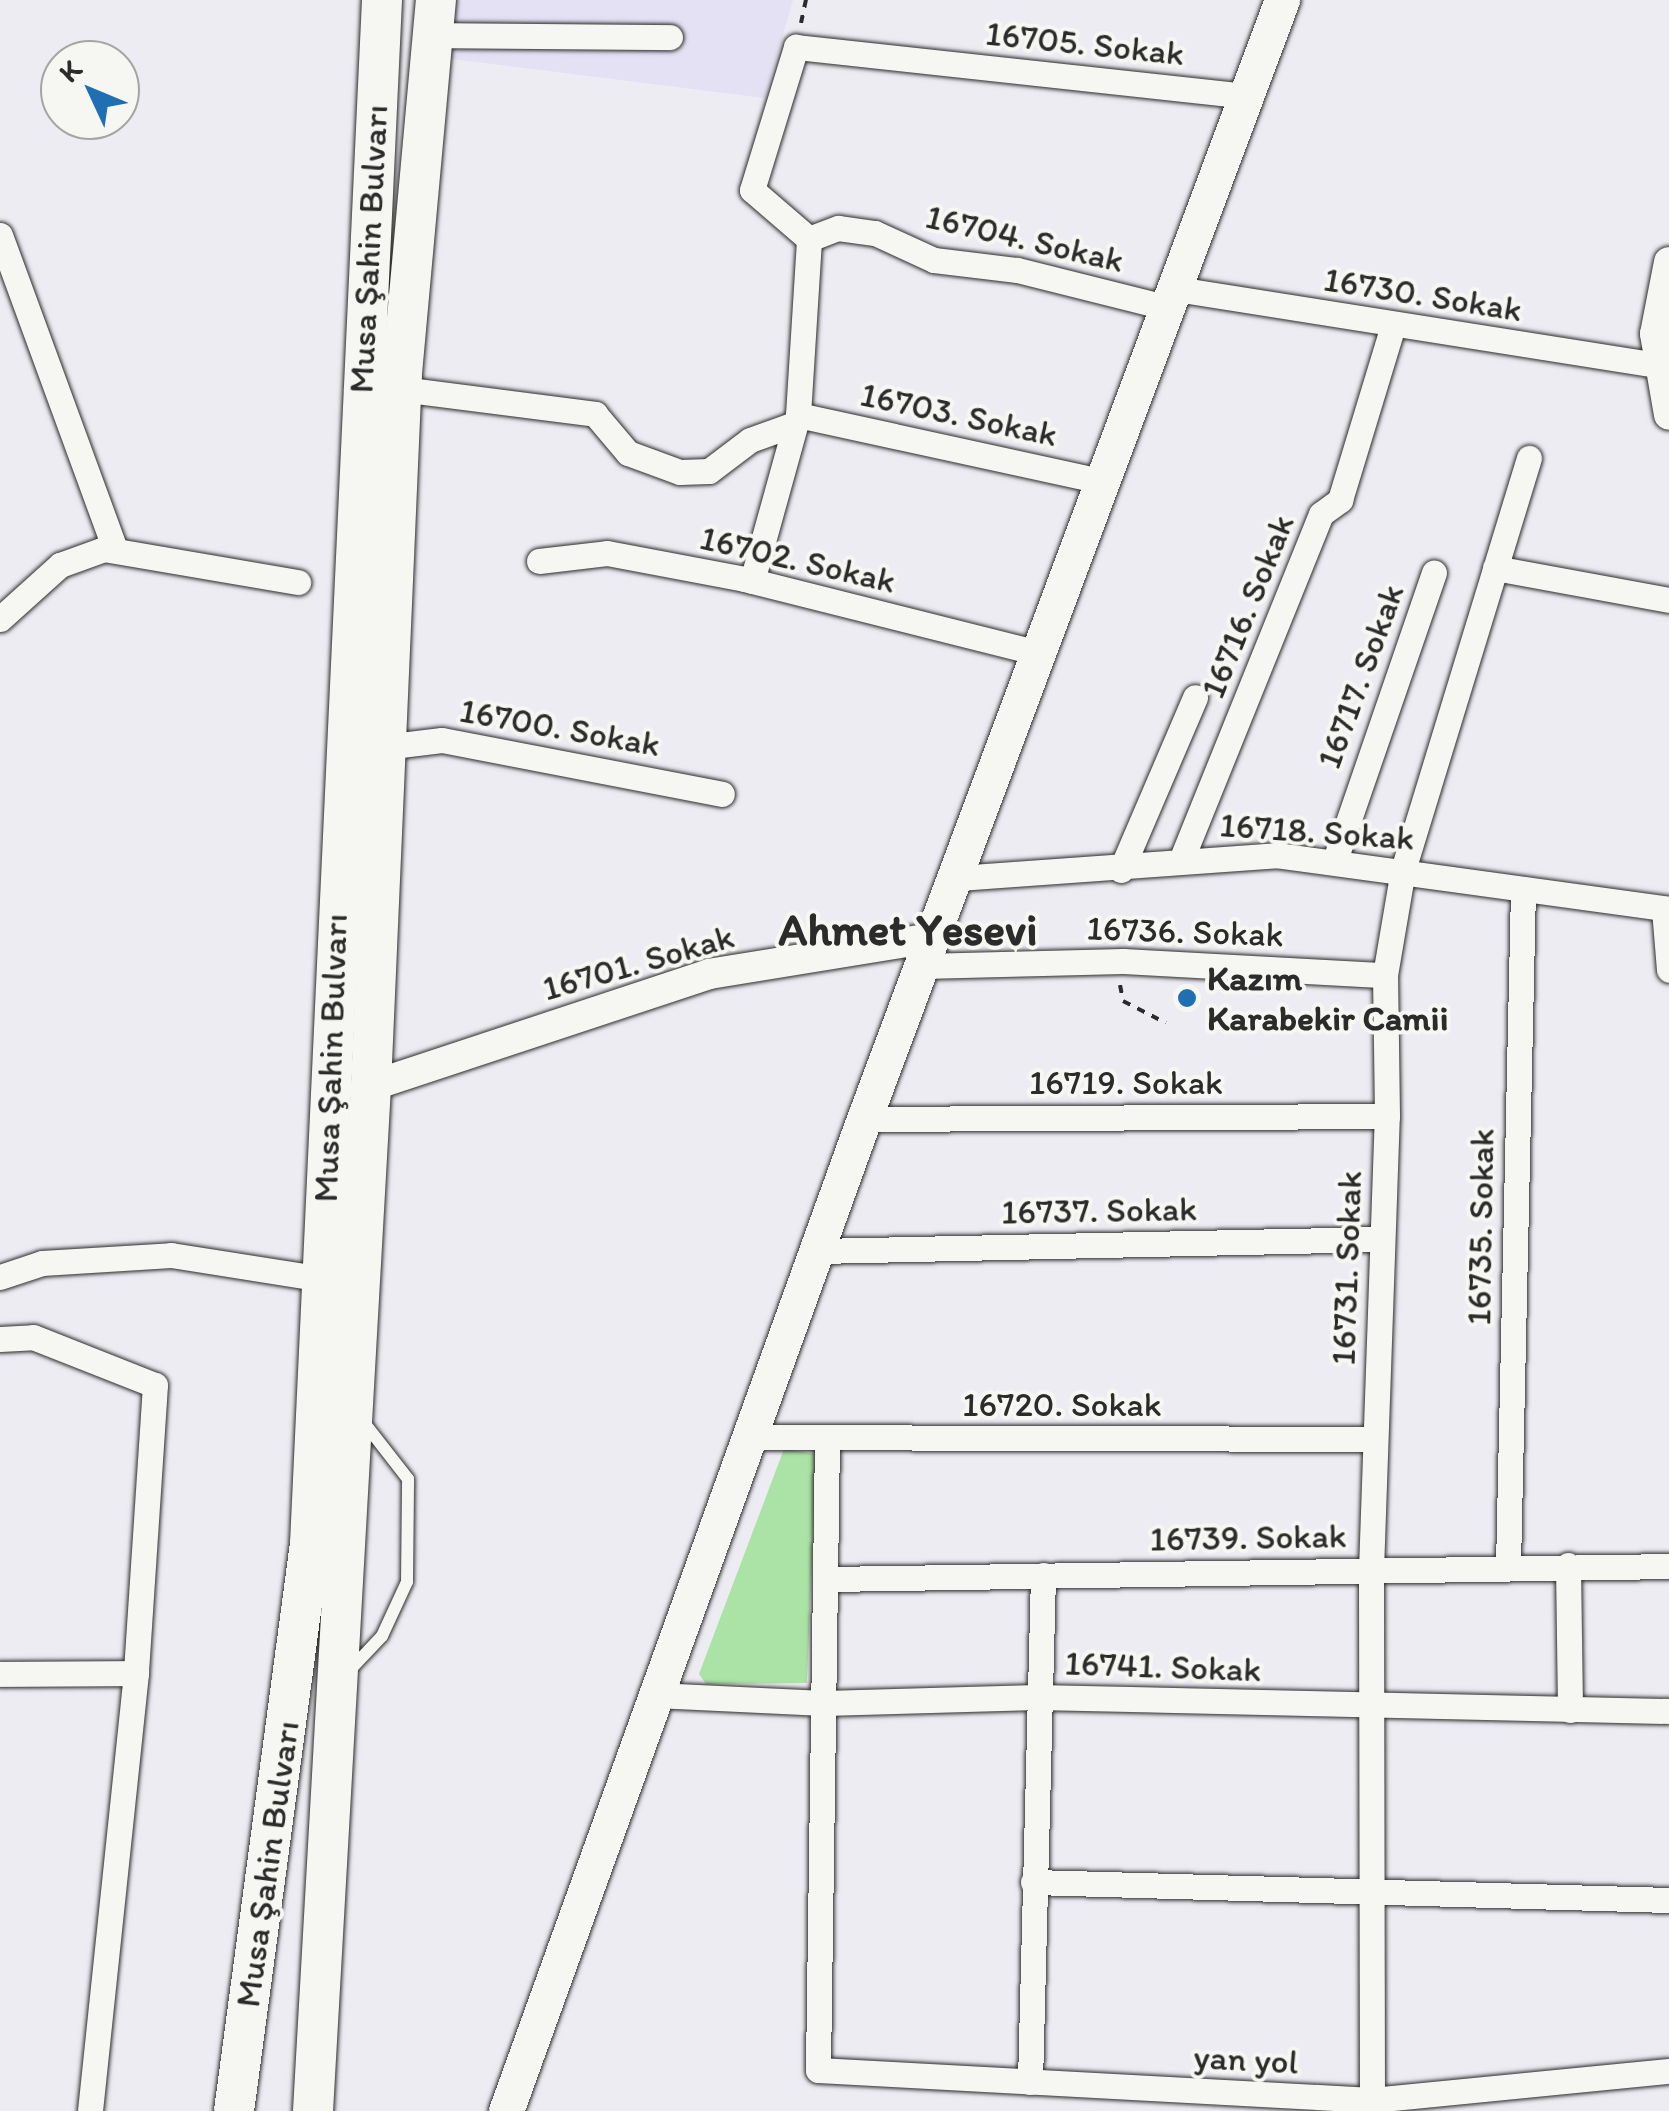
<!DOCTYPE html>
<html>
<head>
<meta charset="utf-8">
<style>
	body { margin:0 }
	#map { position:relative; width:1669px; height:2111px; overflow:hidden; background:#eeecf3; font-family:Itim,sans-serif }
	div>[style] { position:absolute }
	.built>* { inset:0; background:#e4e1f4 }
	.green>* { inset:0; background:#abe2a6 }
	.path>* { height:4px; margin-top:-2px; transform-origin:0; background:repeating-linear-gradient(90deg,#2b2b2b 0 8px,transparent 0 16px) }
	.roads { filter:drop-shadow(0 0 2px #2b2b2b) drop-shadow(0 0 2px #2b2b2b) }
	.service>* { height:12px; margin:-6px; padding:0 6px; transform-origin:6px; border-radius:6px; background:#f6f6f2 }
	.minor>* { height:25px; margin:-12.5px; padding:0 12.5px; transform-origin:12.5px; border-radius:12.5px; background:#f6f6f2 }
	.tertiary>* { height:30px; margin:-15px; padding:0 15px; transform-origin:15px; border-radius:15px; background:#f6f6f2 }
	.secondary>* { height:35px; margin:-17.5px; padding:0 17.5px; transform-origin:17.5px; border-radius:17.5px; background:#f6f6f2 }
	.trunk>* { height:40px; margin:-20px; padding:0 20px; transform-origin:20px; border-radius:20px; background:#f6f6f2 }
	.dots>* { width:28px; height:28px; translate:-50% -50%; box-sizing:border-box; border:5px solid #f6f6f2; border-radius:50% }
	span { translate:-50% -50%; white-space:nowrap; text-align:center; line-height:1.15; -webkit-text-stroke:8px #f6f6f2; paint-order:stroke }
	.street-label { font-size:35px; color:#2b2b2b }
	.poi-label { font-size:35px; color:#2b2b2b; font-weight:700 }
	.left { translate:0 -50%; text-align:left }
	.district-label { font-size:45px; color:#2b2b2b; font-weight:700 }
	.north { position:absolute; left:40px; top:40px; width:100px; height:100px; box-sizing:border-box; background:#f6f6f2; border:2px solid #a5a5a2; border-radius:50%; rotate:314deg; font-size:28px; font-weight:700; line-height:40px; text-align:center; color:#2b2b2b }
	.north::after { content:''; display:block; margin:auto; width:35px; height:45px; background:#1f6fb2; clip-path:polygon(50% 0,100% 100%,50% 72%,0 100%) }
</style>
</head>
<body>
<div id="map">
	<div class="built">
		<i style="clip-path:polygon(417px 0,793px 0,765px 98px,412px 54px)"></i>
	</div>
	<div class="green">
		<i style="clip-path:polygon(784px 1449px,816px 1454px,807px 1683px,706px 1684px,699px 1674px)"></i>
	</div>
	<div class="path">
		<i style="left:801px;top:23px;width:24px;rotate:-78deg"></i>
		<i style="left:1120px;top:985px;width:16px;rotate:79deg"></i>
		<i style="left:1123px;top:1001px;width:48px;rotate:27.1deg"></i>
	</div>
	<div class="roads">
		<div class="service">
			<i style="left:349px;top:1671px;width:48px;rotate:-46.7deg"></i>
			<i style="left:382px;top:1636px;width:60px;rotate:-65.2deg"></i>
			<i style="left:407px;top:1582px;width:103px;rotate:-89.4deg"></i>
			<i style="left:408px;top:1479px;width:75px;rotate:-127.9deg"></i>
		</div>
		<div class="minor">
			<i style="left:433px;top:35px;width:237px;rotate:0.5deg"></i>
			<i style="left:0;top:235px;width:334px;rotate:69.9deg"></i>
			<i style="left:809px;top:239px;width:31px;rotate:-21deg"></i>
			<i style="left:838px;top:228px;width:37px;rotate:8deg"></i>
			<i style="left:875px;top:233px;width:65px;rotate:24.6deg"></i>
			<i style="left:934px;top:260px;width:84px;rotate:6.9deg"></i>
			<i style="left:1017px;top:270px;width:157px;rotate:14deg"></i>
			<i style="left:1177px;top:289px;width:487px;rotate:9deg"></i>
			<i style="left:401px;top:389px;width:196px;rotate:7.3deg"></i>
			<i style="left:595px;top:414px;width:51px;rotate:49.8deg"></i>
			<i style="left:628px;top:453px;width:55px;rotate:20.1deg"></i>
			<i style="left:680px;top:472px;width:29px;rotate:-2deg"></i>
			<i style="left:709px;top:471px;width:51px;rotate:-37.1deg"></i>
			<i style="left:750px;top:440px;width:45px;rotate:-19.7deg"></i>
			<i style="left:798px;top:415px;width:314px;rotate:12.3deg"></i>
			<i style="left:539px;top:561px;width:68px;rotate:-6.7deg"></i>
			<i style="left:607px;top:553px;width:139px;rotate:10.7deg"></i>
			<i style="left:744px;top:579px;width:304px;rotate:14.1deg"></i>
			<i style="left:1495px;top:568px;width:177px;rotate:10.4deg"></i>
			<i style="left:752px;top:581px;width:172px;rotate:-74.5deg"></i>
			<i style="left:798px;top:415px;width:176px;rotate:-86.4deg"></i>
			<i style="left:809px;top:239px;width:75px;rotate:-139.3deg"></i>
			<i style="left:752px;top:190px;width:150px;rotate:-72.9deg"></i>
			<i style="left:796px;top:47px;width:454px;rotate:6.2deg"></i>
			<i style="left:0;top:619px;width:81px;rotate:-42deg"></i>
			<i style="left:60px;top:565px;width:47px;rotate:-20deg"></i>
			<i style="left:104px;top:549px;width:197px;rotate:9.7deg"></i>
			<i style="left:384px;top:747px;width:58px;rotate:-6.9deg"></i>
			<i style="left:442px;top:740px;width:285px;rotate:10.9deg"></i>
			<i style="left:1182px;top:858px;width:371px;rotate:-68deg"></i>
			<i style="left:1321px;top:514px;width:24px;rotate:-36deg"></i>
			<i style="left:1340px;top:500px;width:182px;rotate:-73.1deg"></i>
			<i style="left:1335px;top:860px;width:304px;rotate:-71deg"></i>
			<i style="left:1121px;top:870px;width:188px;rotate:-66.8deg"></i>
			<i style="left:958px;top:878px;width:319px;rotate:-4.1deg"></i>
			<i style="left:1276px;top:855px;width:397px;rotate:7.8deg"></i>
			<i style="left:1664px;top:909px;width:61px;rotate:85.3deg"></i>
			<i style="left:922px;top:966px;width:201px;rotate:-1.4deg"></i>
			<i style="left:1123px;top:961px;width:262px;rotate:3.1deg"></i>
			<i style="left:864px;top:1119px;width:523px;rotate:-0.33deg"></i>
			<i style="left:818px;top:1251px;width:564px;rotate:-1.22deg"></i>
			<i style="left:0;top:1277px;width:44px;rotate:-18.4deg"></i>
			<i style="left:42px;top:1263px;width:129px;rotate:-3.5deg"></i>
			<i style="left:171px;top:1255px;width:153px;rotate:9deg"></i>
			<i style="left:0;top:1339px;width:33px;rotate:-3deg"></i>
			<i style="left:33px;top:1337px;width:131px;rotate:21.5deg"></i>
			<i style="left:155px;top:1385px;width:289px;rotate:93.8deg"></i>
			<i style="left:136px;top:1673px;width:440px;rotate:96deg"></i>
			<i style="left:750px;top:1437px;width:625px;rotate:0.18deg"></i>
			<i style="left:827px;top:1439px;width:631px;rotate:90.82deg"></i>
			<i style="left:818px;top:2070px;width:555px;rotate:3.1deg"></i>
			<i style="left:1372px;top:2100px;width:298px;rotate:-5.6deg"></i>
			<i style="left:1568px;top:1565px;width:145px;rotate:89.2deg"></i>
			<i style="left:1508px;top:1566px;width:677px;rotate:-88.73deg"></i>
			<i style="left:827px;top:1579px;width:842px;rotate:-0.88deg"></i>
			<i style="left:0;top:1674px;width:136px;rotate:-0.4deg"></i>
			<i style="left:655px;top:1695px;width:169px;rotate:2.7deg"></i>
			<i style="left:824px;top:1703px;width:213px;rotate:-1.6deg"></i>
			<i style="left:1037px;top:1697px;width:632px;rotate:1.27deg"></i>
			<i style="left:1033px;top:1882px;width:636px;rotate:1.62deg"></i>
			<i style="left:1030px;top:2082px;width:507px;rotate:-88.53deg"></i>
			<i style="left:1372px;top:2100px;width:530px;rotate:-90.11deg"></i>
			<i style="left:1371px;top:1570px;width:454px;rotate:-88deg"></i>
			<i style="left:1387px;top:1116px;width:141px;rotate:-90.8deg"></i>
			<i style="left:1385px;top:975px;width:107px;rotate:-80.3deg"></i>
			<i style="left:1403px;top:870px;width:431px;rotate:-73deg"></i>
		</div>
		<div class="tertiary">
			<i style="left:1669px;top:262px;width:73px;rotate:101deg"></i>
			<i style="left:1655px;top:334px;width:82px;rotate:80.2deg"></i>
			<i style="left:371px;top:1086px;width:356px;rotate:-18.3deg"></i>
			<i style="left:709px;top:974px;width:226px;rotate:-9.2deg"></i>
		</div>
		<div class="secondary">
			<i style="left:506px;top:2111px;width:1055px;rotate:-70.16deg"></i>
			<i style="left:864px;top:1119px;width:1195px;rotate:-69.52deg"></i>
		</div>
		<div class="trunk">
			<i style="left:234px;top:2111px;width:572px;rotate:-82.37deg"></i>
			<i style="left:310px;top:1544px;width:1546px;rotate:-87.33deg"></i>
			<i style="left:313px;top:2111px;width:1027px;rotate:-86.76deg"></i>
			<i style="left:371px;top:1086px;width:714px;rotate:-87.51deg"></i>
			<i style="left:402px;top:373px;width:375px;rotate:-84.8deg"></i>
		</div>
	</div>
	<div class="dots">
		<i style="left:1187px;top:998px;background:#1f6fb2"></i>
	</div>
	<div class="street-label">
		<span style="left:1085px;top:43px;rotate:6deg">16705. Sokak</span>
		<span style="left:1025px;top:238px;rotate:13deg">16704. Sokak</span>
		<span style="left:368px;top:249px;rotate:-87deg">Musa Şahin Bulvarı</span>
		<span style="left:1423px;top:294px;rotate:9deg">16730. Sokak</span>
		<span style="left:959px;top:414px;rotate:12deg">16703. Sokak</span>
		<span style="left:798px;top:559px;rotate:13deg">16702. Sokak</span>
		<span style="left:1247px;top:606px;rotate:-68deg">16716. Sokak</span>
		<span style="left:1360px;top:676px;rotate:-70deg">16717. Sokak</span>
		<span style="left:560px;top:727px;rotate:10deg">16700. Sokak</span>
		<span style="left:1317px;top:831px;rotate:4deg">16718. Sokak</span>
		<span style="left:1185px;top:931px;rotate:2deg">16736. Sokak</span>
		<span style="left:638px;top:962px;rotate:-16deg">16701. Sokak</span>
		<span style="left:330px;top:1058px;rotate:-88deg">Musa Şahin Bulvarı</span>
		<span style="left:1126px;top:1082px">16719. Sokak</span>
		<span style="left:1099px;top:1210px;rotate:-1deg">16737. Sokak</span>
		<span style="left:1480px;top:1227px;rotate:-89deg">16735. Sokak</span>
		<span style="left:1346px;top:1268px;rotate:-88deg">16731. Sokak</span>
		<span style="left:1062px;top:1404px">16720. Sokak</span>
		<span style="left:1248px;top:1537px;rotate:-1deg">16739. Sokak</span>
		<span style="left:1163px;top:1666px;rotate:2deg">16741. Sokak</span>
		<span style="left:267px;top:1864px;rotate:-82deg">Musa Şahin Bulvarı</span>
		<span style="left:1246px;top:2059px;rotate:3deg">yan yol</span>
	</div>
	<div class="poi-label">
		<span class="left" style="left:1207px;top:998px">Kazım<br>Karabekir Camii</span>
	</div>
	<div class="district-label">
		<span style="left:908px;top:930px">Ahmet Yesevi</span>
	</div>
	<div class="north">K</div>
</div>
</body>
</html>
